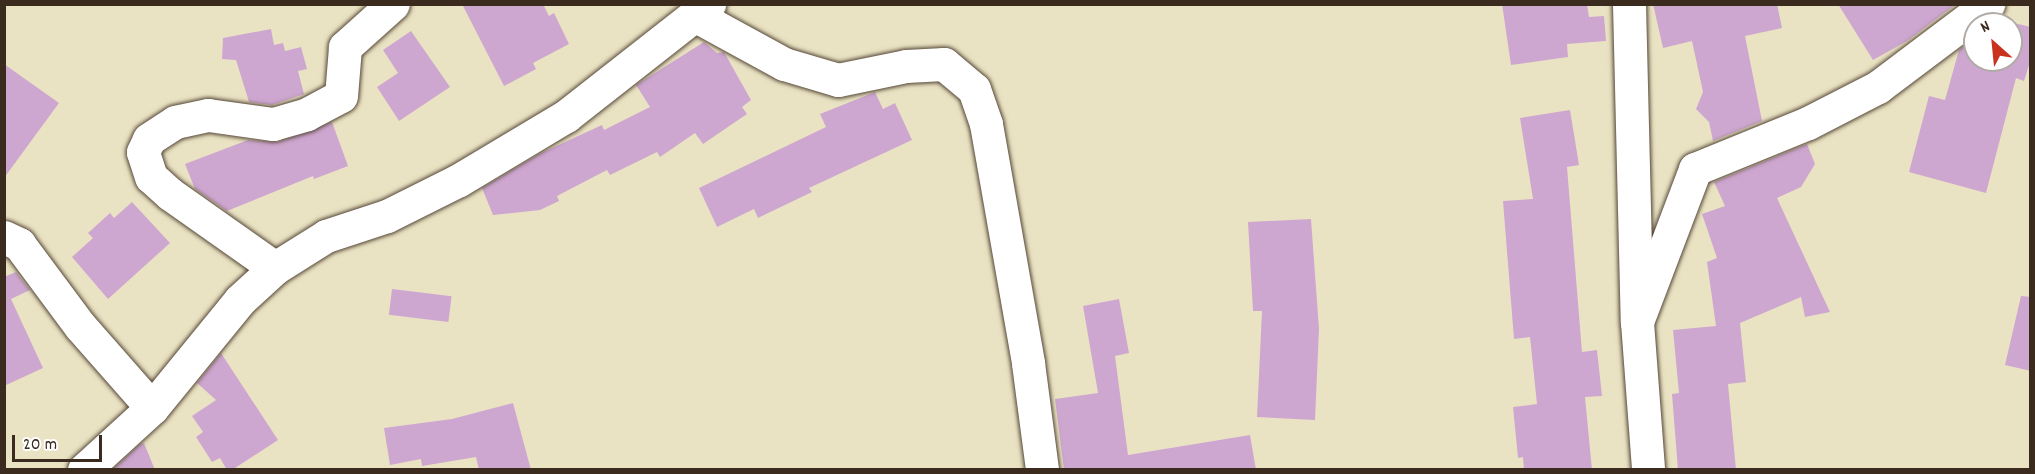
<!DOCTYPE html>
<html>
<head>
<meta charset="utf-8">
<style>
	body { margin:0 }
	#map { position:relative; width:2035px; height:474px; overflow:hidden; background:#eae3c3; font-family:Dekko,sans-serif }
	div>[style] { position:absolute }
	.building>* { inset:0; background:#cea7d0; transform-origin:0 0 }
	.roads { filter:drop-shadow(0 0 2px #554637) drop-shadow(0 0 2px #554637) }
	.minor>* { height:33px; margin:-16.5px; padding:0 16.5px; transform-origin:16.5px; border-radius:16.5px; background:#fff }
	span { translate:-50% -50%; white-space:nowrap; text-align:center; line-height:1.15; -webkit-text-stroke:5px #fff; paint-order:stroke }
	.frame { position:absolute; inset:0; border:6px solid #3b2a1e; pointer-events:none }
	.north { position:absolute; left:1963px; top:12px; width:60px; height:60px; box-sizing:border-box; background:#fff; border:2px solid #b1aaa5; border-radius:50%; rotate:333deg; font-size:16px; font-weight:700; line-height:24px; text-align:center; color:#3b2a1e }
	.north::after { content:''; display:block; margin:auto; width:21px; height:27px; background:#c8321e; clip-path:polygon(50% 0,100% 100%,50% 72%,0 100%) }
	.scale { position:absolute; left:12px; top:435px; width:90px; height:27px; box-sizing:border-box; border:3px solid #3b2a1e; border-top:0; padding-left:8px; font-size:18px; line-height:21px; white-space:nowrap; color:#3b2a1e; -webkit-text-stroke:4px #fff; paint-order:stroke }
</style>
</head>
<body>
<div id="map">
	<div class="building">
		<i style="clip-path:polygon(462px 4px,543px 4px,549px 16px,554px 13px,569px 44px,533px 63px,536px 69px,504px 86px)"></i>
		<i style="clip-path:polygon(1502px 4px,1587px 4px,1589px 17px,1604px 16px,1606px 41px,1567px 44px,1568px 57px,1511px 65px)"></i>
		<i style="clip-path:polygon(1653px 4px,1777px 4px,1782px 28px,1745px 36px,1762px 121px,1713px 141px,1709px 122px,1696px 109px,1703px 92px,1692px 41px,1663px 48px)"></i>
		<i style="clip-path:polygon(1838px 4px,1956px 4px,1907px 41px,1873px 60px)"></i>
		<i style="clip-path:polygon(2005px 21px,2031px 27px,2031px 59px,2024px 81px,2016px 78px,1986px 193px,1909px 172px,1929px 96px,1945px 100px,1959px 50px,1975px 37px,1975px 60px,2011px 60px,2011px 24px,1998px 24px)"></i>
		<i style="clip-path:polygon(271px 29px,274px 45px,283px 43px,285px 51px,301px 47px,307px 69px,298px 71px,304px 94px,272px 105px,249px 102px,236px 60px,222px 59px,223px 38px)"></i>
		<i style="clip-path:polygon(411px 31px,450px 87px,399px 121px,377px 87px,398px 73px,383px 50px)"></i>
		<i style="clip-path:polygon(704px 42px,717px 53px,724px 52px,751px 100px,742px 107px,747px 114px,703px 144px,695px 133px,660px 157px,657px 152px,610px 175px,607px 170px,557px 196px,559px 201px,540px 210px,493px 215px,482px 188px,539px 154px,602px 125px,604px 130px,650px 107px,636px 85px)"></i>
		<i style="clip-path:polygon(4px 64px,59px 103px,4px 178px)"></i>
		<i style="clip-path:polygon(875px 92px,883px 109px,895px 103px,912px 140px,809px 188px,812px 192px,758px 218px,754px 209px,717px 227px,699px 188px,826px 127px,820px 114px)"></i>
		<i style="clip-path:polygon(1570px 110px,1579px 165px,1567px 167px,1582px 352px,1597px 350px,1602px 396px,1585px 397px,1592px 470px,1524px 470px,1523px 457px,1518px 458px,1513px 407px,1537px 404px,1530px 337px,1514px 339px,1503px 201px,1533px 199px,1520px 118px)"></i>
		<i style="clip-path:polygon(332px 122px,348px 166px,314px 179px,313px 176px,227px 211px,195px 189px,185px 164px,248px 140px,278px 142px)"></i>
		<i style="clip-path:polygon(1807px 144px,1815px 164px,1801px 187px,1777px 198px,1830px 312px,1805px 317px,1801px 297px,1740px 323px,1746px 382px,1728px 384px,1736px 470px,1678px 470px,1672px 394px,1679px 393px,1673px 330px,1716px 326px,1707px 262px,1717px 258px,1702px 214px,1725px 206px,1714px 182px)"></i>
		<i style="clip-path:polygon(132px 202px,170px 243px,108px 299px,72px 257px,93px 238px,88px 233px,110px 213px,114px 218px)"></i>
		<i style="clip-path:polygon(1311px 219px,1319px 329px,1315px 420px,1257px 417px,1262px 311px,1253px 311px,1248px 222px)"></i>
		<i style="clip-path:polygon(16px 272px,30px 290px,11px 299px,43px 368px,4px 386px,4px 277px)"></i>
		<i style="left:392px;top:289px;width:60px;height:26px;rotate:7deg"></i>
		<i style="clip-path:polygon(2021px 296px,2031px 297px,2031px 371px,2005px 365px)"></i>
		<i style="clip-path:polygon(1119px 299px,1129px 353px,1115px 356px,1128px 455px,1250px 435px,1256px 470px,1064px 470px,1055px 399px,1098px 393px,1083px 306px)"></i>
		<i style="clip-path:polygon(221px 353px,278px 440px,232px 470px,227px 470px,220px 458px,212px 462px,196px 437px,203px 432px,192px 416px,216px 400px,197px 383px)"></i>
		<i style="clip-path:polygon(513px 403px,531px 470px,479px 470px,476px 457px,422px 466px,421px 459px,390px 465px,384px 428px,452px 419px)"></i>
		<i style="clip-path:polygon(144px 443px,155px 470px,112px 470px,140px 444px)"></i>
	</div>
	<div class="roads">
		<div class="minor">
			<i style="left:1629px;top:4px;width:318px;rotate:88.6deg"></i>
			<i style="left:1637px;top:322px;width:148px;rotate:85.7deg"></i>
			<i style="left:698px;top:17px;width:98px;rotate:28.7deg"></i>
			<i style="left:784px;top:64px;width:56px;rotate:16.5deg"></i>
			<i style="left:838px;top:80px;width:69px;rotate:-11.6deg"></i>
			<i style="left:906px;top:66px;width:38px;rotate:-3deg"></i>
			<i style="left:944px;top:64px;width:39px;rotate:40deg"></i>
			<i style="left:974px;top:89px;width:37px;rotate:71deg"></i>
			<i style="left:986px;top:124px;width:243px;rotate:80deg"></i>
			<i style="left:1028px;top:363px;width:108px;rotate:82.5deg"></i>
			<i style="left:4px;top:237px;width:17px;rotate:25deg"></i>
			<i style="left:19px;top:244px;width:102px;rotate:53.4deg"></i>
			<i style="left:80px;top:326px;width:109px;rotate:48.7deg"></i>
			<i style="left:275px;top:268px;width:128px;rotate:-144.8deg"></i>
			<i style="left:170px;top:194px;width:25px;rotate:-138deg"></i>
			<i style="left:151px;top:177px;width:26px;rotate:-108deg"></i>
			<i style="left:143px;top:152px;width:14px;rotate:-65deg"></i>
			<i style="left:149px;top:139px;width:31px;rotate:-33deg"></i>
			<i style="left:175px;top:122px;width:34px;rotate:-12deg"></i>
			<i style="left:208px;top:115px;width:66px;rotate:7.9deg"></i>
			<i style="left:273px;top:124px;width:35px;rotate:-16deg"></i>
			<i style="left:307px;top:114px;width:38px;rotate:-28deg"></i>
			<i style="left:341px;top:96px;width:49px;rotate:-85.3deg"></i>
			<i style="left:345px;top:47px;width:64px;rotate:-41.9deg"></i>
			<i style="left:1637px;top:322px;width:164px;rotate:-69.2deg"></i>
			<i style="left:1695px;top:169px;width:122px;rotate:-22.2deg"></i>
			<i style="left:1808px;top:123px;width:79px;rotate:-27.2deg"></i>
			<i style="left:1878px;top:87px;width:138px;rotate:-37deg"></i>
			<i style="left:84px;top:470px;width:92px;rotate:-42.4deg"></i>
			<i style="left:152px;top:408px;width:139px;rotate:-50.8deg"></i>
			<i style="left:240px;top:300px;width:47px;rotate:-42.4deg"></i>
			<i style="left:275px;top:268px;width:60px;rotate:-32.1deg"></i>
			<i style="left:326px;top:236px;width:64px;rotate:-18.2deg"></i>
			<i style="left:387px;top:216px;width:80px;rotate:-26.6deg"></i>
			<i style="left:459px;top:180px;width:125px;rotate:-30.9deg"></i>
			<i style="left:566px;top:116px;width:182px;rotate:-38.1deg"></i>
		</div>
	</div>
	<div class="frame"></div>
	<div class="north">N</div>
	<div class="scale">20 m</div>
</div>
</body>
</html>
